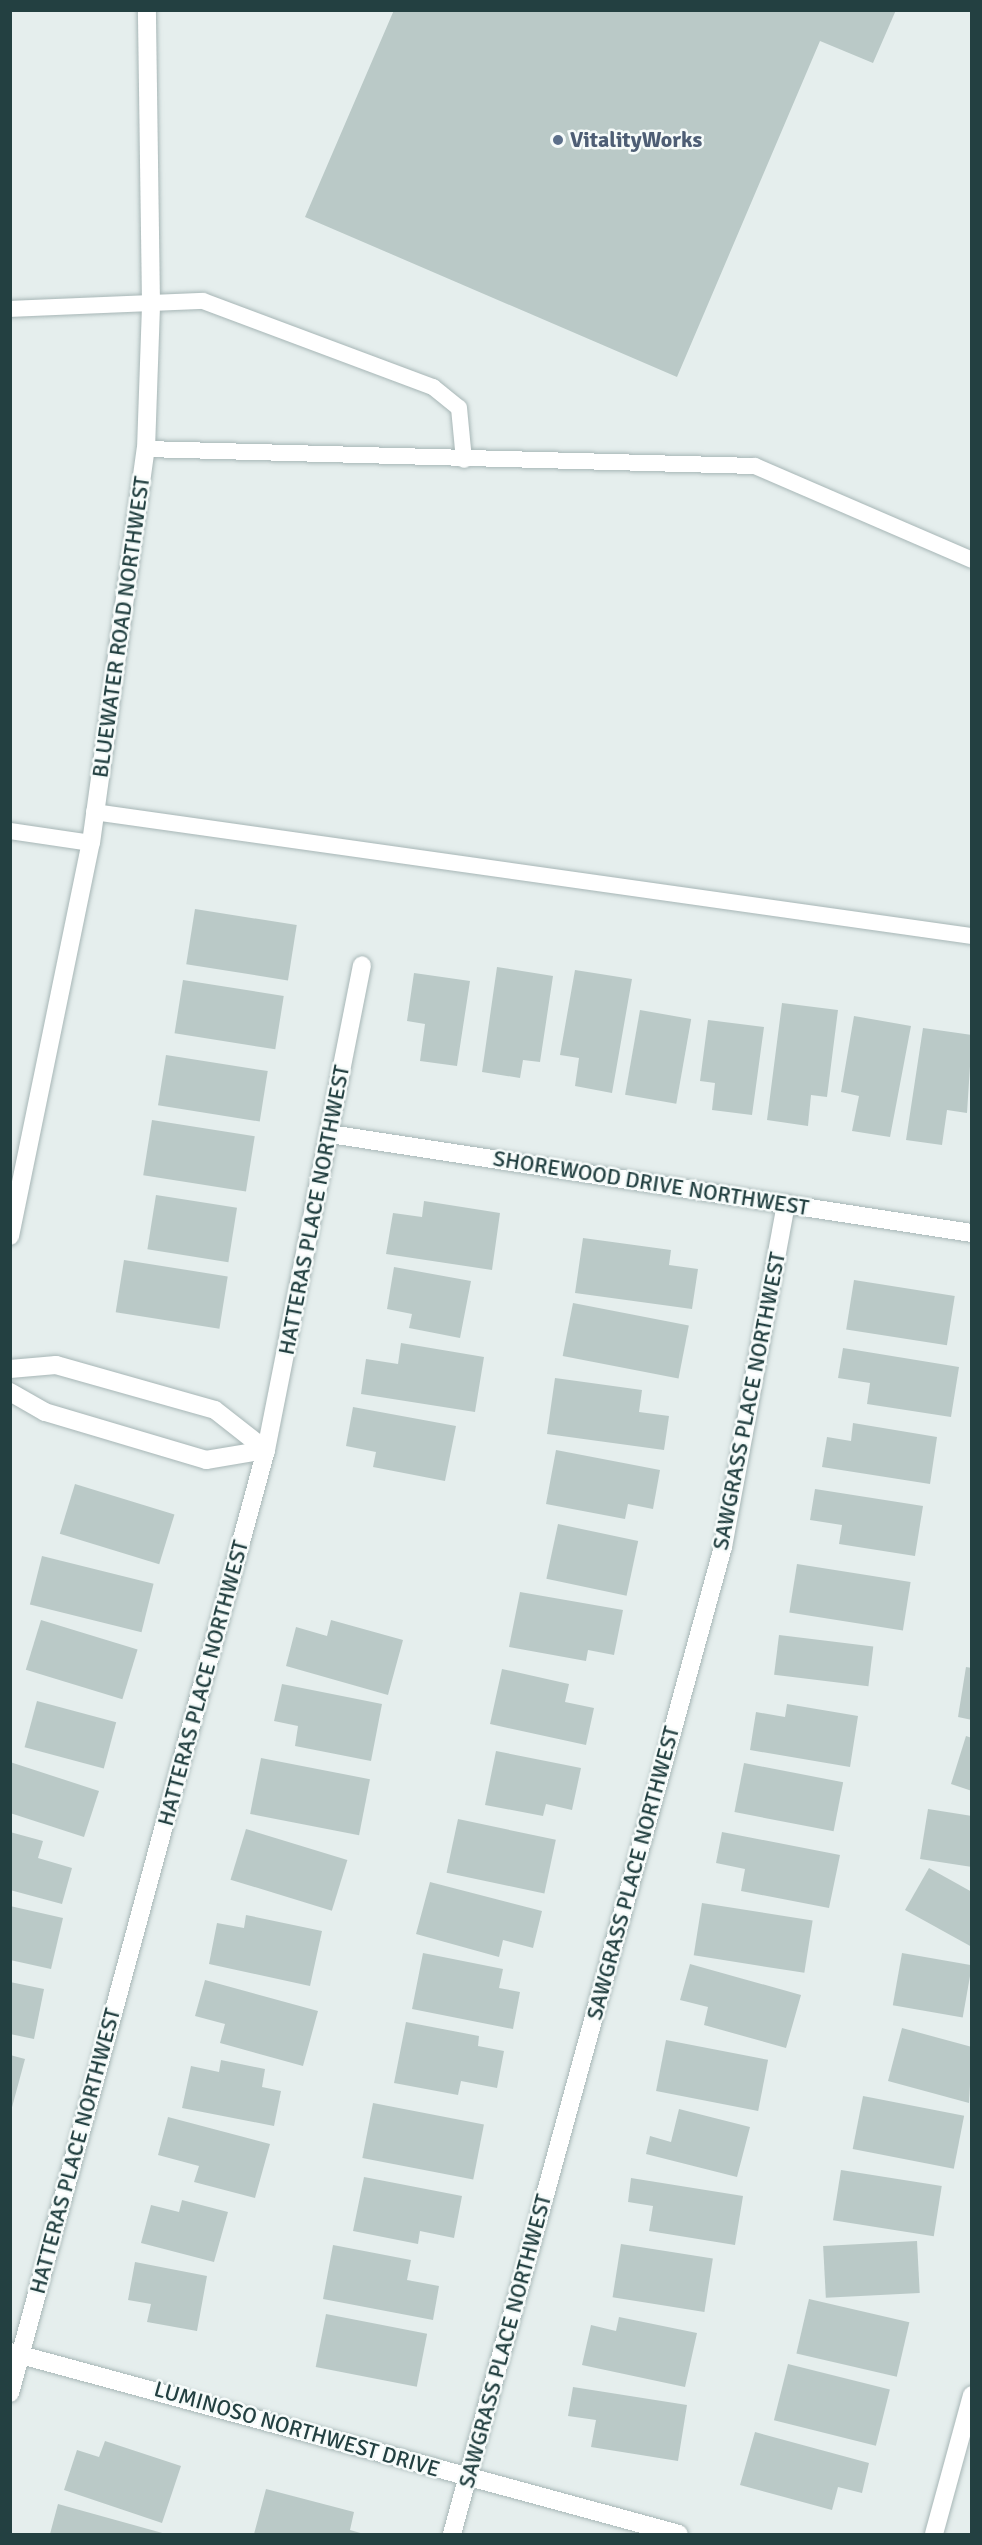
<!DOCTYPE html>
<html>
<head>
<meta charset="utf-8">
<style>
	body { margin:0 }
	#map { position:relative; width:982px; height:2545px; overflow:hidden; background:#e5eeed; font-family:Signika,sans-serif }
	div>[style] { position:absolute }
	.building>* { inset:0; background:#bac9c7; transform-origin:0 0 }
	.roads { filter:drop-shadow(0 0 2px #a7b6b6) drop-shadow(0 0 2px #a7b6b6) }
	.lane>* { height:16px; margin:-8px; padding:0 8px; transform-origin:8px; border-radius:8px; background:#fff }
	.street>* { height:18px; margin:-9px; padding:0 9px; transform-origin:9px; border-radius:9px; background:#fff }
	.secondary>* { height:18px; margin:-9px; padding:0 9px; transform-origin:9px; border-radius:9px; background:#fff }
	.dots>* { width:16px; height:16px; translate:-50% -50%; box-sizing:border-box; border:3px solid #f6fbfa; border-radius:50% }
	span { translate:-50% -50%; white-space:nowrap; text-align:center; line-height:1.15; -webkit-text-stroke:5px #f6fbfa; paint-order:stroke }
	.service-label { font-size:22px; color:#4e5e75; font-weight:700 }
	.left { translate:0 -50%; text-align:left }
	.street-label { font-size:22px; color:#234041 }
	.frame { position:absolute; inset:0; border:12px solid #234041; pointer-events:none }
</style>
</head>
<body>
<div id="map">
	<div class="building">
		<i style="clip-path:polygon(394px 10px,896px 10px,873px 63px,820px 41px,677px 377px,305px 217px)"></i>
		<i style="left:195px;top:909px;width:103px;height:56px;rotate:9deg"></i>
		<i style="clip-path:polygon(497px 967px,553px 976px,540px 1062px,523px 1060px,520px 1078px,482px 1072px)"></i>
		<i style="clip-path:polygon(575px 970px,632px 979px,612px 1093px,575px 1086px,579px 1058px,560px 1055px)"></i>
		<i style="clip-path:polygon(414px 973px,470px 981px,457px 1066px,420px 1061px,425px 1024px,407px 1021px)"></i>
		<i style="left:183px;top:980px;width:102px;height:54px;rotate:9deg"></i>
		<i style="clip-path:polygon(782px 1003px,838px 1010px,827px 1097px,811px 1095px,808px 1126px,767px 1120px)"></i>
		<i style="left:640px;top:1010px;width:52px;height:86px;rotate:10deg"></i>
		<i style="clip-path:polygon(854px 1016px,911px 1026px,890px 1137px,852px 1131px,859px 1096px,841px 1092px)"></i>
		<i style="clip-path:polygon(708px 1020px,764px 1027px,752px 1115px,712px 1110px,715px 1083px,700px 1081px)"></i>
		<i style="clip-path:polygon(923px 1028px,972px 1035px,967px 1113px,947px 1110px,942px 1145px,906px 1140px)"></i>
		<i style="left:166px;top:1055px;width:103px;height:51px;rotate:9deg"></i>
		<i style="left:152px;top:1120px;width:104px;height:56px;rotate:9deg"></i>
		<i style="left:156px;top:1195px;width:82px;height:55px;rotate:9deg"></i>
		<i style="clip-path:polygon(424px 1201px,500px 1213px,492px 1270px,386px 1254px,393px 1213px,422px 1217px)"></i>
		<i style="clip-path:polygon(583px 1238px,671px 1250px,669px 1265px,698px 1269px,692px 1309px,575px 1293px)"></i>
		<i style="left:124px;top:1260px;width:105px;height:53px;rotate:9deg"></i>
		<i style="clip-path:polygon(394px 1267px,471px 1281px,460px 1338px,409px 1328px,412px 1314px,387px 1309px)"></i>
		<i style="left:854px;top:1280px;width:102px;height:50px;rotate:9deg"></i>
		<i style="left:573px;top:1303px;width:118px;height:54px;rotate:11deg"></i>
		<i style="clip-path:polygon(401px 1343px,484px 1357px,475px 1412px,361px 1394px,366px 1359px,398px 1364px)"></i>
		<i style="clip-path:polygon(843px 1348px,959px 1367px,951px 1417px,867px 1404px,870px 1383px,838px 1378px)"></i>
		<i style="clip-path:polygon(555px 1378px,642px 1390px,639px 1412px,669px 1416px,664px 1450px,547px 1434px)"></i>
		<i style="clip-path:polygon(353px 1407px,456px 1426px,445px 1481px,373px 1467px,376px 1452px,346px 1446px)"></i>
		<i style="clip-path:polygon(853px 1423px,937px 1437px,930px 1484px,822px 1467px,827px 1437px,851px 1441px)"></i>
		<i style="clip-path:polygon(556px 1450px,660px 1470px,653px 1509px,628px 1504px,625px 1519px,546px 1504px)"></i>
		<i style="left:75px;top:1484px;width:104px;height:52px;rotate:17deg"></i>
		<i style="clip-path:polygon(815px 1489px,923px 1506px,915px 1556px,839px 1544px,842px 1525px,810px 1520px)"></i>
		<i style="left:558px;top:1524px;width:82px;height:56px;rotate:12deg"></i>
		<i style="left:42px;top:1556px;width:115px;height:50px;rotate:14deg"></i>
		<i style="left:797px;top:1564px;width:115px;height:49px;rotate:9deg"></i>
		<i style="clip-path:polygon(520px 1592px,623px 1610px,614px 1655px,588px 1650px,586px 1661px,509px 1647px)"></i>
		<i style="left:41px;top:1620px;width:101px;height:52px;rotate:17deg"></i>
		<i style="clip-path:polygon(331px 1620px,403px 1640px,388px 1695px,286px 1666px,296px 1627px,327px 1636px)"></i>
		<i style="left:779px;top:1635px;width:95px;height:40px;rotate:7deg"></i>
		<i style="clip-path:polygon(966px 1667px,972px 1668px,972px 1720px,958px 1717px)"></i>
		<i style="clip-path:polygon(502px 1669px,569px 1684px,565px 1702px,594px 1708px,586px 1745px,490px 1724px)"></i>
		<i style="clip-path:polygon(282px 1684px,382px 1704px,371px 1761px,295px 1746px,298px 1726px,274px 1721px)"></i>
		<i style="left:37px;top:1701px;width:82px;height:48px;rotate:15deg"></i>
		<i style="clip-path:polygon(787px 1704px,858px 1716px,850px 1767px,750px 1750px,756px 1712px,785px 1717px)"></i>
		<i style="clip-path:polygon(966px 1736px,972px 1738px,972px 1791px,951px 1784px)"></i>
		<i style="clip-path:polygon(496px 1751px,581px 1768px,572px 1810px,546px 1804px,543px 1816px,485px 1805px)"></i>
		<i style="left:261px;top:1758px;width:111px;height:57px;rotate:11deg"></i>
		<i style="clip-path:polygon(10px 1762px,99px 1791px,84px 1837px,10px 1813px)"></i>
		<i style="left:744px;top:1763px;width:101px;height:50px;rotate:11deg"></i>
		<i style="clip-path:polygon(928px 1809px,972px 1816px,972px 1867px,920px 1859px)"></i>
		<i style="left:458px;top:1819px;width:100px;height:55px;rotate:12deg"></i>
		<i style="left:246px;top:1829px;width:106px;height:53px;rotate:17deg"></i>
		<i style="clip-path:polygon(10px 1832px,43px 1841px,38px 1858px,72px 1868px,62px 1904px,10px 1890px)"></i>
		<i style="clip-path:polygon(722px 1832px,840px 1855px,829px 1908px,741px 1891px,745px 1869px,716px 1863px)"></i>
		<i style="clip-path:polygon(929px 1868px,972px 1892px,972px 1947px,905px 1910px)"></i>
		<i style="clip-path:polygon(430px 1882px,542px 1911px,533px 1948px,503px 1940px,499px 1957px,416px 1934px)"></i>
		<i style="left:702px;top:1903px;width:112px;height:53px;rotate:9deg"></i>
		<i style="clip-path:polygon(10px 1906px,63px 1918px,51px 1969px,10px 1960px)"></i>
		<i style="clip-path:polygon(246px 1915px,322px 1931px,310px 1986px,209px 1964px,217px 1923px,244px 1928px)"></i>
		<i style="clip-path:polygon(423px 1953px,503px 1969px,499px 1988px,520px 1992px,513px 2029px,412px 2009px)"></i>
		<i style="left:902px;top:1953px;width:71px;height:53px;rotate:10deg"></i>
		<i style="clip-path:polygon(690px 1964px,801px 1995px,786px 2048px,704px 2025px,708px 2007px,680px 2000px)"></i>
		<i style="clip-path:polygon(205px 1980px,318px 2011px,303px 2066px,220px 2043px,225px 2024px,195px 2016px)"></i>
		<i style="clip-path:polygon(10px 1982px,44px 1989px,34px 2039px,10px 2034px)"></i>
		<i style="clip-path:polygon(406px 2022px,479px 2036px,478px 2046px,504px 2051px,497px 2088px,461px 2081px,458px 2095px,394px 2083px)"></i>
		<i style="clip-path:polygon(902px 2028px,972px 2047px,969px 2103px,888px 2081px)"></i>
		<i style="left:666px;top:2040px;width:104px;height:52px;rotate:11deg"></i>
		<i style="clip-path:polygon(10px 2055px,25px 2059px,11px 2111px,10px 2111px)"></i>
		<i style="clip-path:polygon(221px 2060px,265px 2069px,262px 2087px,281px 2091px,274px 2126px,182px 2108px,191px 2066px,219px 2072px)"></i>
		<i style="left:863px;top:2096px;width:103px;height:54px;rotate:11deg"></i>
		<i style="left:373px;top:2103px;width:113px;height:56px;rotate:11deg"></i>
		<i style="clip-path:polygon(679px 2109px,750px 2127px,737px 2177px,646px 2154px,650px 2136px,671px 2142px)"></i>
		<i style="clip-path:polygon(168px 2117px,270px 2144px,255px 2198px,194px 2182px,199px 2166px,158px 2155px)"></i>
		<i style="left:841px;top:2170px;width:102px;height:51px;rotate:9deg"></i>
		<i style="clip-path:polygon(364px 2177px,462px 2196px,454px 2238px,420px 2231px,418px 2244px,353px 2231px)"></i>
		<i style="clip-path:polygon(631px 2178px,743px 2196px,735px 2245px,649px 2231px,653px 2206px,628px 2202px)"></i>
		<i style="clip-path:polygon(182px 2200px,228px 2212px,214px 2262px,141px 2243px,151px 2205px,179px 2212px)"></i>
		<i style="left:917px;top:2241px;width:52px;height:94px;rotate:87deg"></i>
		<i style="left:621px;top:2244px;width:93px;height:54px;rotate:9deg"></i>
		<i style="clip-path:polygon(333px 2245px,411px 2260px,407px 2280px,439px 2286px,433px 2320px,323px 2299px)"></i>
		<i style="clip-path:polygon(135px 2262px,207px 2276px,197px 2331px,147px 2322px,151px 2304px,128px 2300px)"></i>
		<i style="left:809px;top:2299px;width:103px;height:56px;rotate:13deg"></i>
		<i style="left:326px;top:2314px;width:103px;height:54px;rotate:11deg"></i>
		<i style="clip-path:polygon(619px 2317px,697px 2333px,685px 2387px,582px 2365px,591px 2325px,616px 2331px)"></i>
		<i style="left:788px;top:2364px;width:105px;height:58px;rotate:14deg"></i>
		<i style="clip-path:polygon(573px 2387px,687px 2405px,678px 2461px,591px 2447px,596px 2420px,568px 2416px)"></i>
		<i style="clip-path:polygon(755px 2432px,869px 2463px,862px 2493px,838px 2487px,832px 2510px,740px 2485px)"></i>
		<i style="clip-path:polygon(105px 2441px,181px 2466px,162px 2523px,64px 2490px,77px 2450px,99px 2457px)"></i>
		<i style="clip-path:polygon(266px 2489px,354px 2512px,350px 2530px,364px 2534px,254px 2534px)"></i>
		<i style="clip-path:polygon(58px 2504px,166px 2534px,50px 2534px)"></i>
	</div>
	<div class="roads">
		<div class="lane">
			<i style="left:10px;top:309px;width:193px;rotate:-2.4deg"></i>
			<i style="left:203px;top:301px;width:246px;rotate:20.5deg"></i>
			<i style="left:433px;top:387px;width:33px;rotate:39deg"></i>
			<i style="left:459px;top:408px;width:52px;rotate:84.5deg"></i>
			<i style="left:146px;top:449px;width:609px;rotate:1.6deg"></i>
			<i style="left:755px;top:466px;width:236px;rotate:23.4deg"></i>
			<i style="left:94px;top:812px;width:887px;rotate:8.04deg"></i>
			<i style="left:10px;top:831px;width:82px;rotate:8.4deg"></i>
		</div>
		<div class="street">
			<i style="left:330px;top:1134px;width:650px;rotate:8.77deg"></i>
			<i style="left:10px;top:1369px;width:46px;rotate:-5deg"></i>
			<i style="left:56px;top:1365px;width:165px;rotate:15.8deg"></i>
			<i style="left:215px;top:1410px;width:65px;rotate:38.1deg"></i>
			<i style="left:10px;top:1392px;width:40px;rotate:29.7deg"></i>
			<i style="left:45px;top:1412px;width:168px;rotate:16.6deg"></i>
			<i style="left:206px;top:1460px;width:61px;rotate:-9.5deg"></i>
			<i style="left:10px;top:2352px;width:693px;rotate:15.22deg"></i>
			<i style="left:10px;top:2393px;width:977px;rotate:-74.81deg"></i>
			<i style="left:266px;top:1450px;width:494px;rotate:-78.8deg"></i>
			<i style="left:452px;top:2534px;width:1024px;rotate:-74.65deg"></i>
			<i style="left:723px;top:1547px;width:349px;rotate:-79.6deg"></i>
			<i style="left:934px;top:2534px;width:144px;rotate:-74.7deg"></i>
		</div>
		<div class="secondary">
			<i style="left:10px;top:1236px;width:401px;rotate:-78.4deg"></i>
			<i style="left:91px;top:843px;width:398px;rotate:-82.1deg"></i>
			<i style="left:146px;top:449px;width:145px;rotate:-88deg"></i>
			<i style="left:151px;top:304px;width:294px;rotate:-90.8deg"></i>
		</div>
	</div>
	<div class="dots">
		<i style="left:558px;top:140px;background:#5c6f8a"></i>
	</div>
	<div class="service-label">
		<span class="left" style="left:570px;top:140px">VitalityWorks</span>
	</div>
	<div class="street-label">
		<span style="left:121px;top:627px;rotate:-82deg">BLUEWATER ROAD NORTHWEST</span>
		<span style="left:651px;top:1183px;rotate:9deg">SHOREWOOD DRIVE NORTHWEST</span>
		<span style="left:314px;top:1210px;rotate:-79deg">HATTERAS PLACE NORTHWEST</span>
		<span style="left:749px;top:1401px;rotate:-79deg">SAWGRASS PLACE NORTHWEST</span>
		<span style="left:203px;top:1683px;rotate:-75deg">HATTERAS PLACE NORTHWEST</span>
		<span style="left:633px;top:1873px;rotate:-75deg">SAWGRASS PLACE NORTHWEST</span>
		<span style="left:75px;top:2151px;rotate:-75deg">HATTERAS PLACE NORTHWEST</span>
		<span style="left:505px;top:2341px;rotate:-75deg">SAWGRASS PLACE NORTHWEST</span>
		<span style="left:297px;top:2429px;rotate:16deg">LUMINOSO NORTHWEST DRIVE</span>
	</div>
	<div class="frame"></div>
</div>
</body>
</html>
